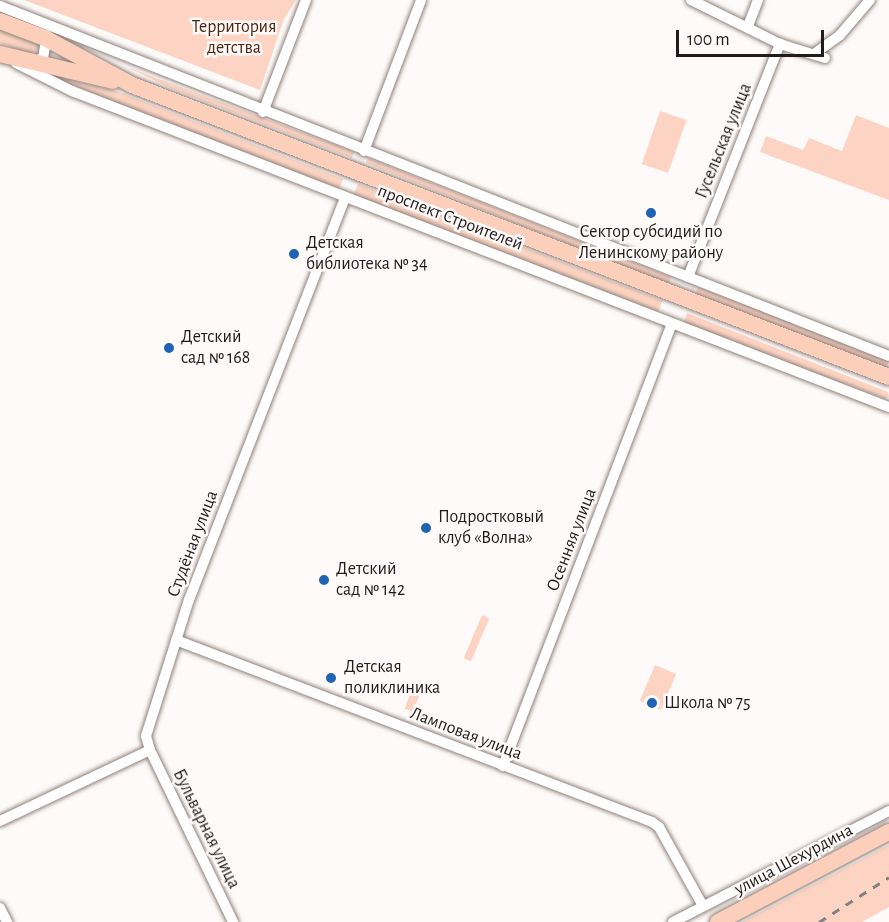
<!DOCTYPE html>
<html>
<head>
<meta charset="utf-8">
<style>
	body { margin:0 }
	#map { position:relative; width:889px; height:922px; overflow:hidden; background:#fdfaf9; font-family:"Alegreya Sans",sans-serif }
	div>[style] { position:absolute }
	.green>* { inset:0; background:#fdd4c3; transform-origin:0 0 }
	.roads { filter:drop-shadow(0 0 2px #8f817b) drop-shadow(0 0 2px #8f817b) }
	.street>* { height:10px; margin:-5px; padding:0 5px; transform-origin:5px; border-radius:5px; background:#fff }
	.primary>* { height:16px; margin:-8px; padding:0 8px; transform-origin:8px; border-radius:8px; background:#fccfbb }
	.rail>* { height:3px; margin-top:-1.5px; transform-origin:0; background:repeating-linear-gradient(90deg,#85807f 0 8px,transparent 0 16px) }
	.dots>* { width:16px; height:16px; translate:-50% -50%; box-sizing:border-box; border:3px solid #fdfaf9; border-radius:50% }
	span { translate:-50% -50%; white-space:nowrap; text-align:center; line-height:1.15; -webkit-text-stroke:5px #fdfaf9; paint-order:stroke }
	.park-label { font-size:18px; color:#51240d }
	.street-label { font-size:18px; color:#211b19 }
	.poi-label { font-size:18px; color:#211b19 }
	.left { translate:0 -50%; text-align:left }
	.scale { position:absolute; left:676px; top:30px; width:148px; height:27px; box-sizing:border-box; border:3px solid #211b19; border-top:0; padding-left:8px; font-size:18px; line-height:21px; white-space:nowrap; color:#211b19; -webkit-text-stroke:4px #fdfaf9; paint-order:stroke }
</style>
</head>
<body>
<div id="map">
	<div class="green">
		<i style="clip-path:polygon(24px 0,296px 0,284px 19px,260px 90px)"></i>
		<i style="clip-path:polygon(0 26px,39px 44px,38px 49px,30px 54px,0 43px)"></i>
		<i style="clip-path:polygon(127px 67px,354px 152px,352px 158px,170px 88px)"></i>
		<i style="clip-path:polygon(53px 76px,119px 92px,343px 179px,339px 189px,75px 89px)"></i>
		<i style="left:660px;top:111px;width:28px;height:56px;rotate:19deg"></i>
		<i style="clip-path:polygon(856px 115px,889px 128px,889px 200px,760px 152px,766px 136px,803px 150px,809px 138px,842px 151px)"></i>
		<i style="clip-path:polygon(368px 158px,671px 277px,669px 284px,366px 163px)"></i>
		<i style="left:358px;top:184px;width:326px;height:12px;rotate:21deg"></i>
		<i style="left:698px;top:287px;width:205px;height:8px;rotate:21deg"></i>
		<i style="clip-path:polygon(687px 313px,888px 392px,889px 397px,885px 399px,683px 324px)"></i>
		<i style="left:482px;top:615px;width:8px;height:47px;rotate:23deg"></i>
		<i style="left:655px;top:665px;width:23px;height:39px;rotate:23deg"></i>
		<i style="left:411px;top:692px;width:9px;height:18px;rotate:21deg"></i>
		<i style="clip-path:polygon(889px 845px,889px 907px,862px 922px,742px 922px)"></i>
	</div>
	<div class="roads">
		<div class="street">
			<i style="left:691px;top:0;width:99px;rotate:26.3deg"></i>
			<i style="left:780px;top:44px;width:47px;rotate:17.3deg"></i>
			<i style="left:0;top:6px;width:955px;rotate:21.49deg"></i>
			<i style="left:748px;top:26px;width:28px;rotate:-69deg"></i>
			<i style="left:814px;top:54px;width:32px;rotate:-36deg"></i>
			<i style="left:840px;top:35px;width:46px;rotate:-49.4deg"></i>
			<i style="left:32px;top:62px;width:12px;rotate:-20deg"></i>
			<i style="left:43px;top:58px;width:23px;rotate:-80deg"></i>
			<i style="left:16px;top:63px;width:63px;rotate:26.6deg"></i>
			<i style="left:72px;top:91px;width:876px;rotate:21.15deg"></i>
			<i style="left:263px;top:112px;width:120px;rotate:-69deg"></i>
			<i style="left:364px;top:151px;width:161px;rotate:-69.3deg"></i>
			<i style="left:688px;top:277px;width:251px;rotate:-68.5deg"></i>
			<i style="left:176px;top:640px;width:510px;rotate:20.92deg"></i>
			<i style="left:652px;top:822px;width:9px;rotate:36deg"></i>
			<i style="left:659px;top:827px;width:90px;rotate:60.9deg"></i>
			<i style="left:150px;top:750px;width:191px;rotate:64.2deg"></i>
			<i style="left:503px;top:766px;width:472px;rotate:-69.1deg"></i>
			<i style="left:0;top:821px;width:166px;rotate:-25.3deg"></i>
			<i style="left:150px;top:750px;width:15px;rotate:-106deg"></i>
			<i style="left:146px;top:736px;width:143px;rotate:-72.5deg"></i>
			<i style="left:189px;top:600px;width:431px;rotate:-68.8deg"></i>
			<i style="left:0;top:908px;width:16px;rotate:63deg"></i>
			<i style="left:673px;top:922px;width:243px;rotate:-27.2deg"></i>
		</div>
		<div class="primary">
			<i style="left:0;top:21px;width:48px;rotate:20.7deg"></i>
			<i style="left:45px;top:38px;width:99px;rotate:28.4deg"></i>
			<i style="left:132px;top:85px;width:811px;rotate:21.09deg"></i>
			<i style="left:0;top:54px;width:116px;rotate:13.4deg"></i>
			<i style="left:718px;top:922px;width:193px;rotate:-27.8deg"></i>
		</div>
	</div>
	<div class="rail">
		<i style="left:819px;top:922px;width:83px;rotate:-32.7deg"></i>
	</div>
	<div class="dots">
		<i style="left:651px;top:213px;background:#1e63b4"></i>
		<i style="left:294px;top:254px;background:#1e63b4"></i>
		<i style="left:169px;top:348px;background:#1e63b4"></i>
		<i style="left:426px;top:528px;background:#1e63b4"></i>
		<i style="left:324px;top:580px;background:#1e63b4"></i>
		<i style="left:331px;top:678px;background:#1e63b4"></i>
		<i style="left:652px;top:703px;background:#1e63b4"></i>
	</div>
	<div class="park-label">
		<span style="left:234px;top:38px">Территория<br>детства</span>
	</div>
	<div class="street-label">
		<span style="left:724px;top:141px;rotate:-68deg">Гусельская улица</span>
		<span style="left:450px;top:218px;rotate:21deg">проспект Строителей</span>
		<span style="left:572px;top:540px;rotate:-69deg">Осенняя улица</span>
		<span style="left:193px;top:544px;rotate:-69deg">Студёная улица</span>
		<span style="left:466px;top:734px;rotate:21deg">Ламповая улица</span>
		<span style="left:206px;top:829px;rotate:64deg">Бульварная улица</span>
		<span style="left:794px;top:860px;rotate:-28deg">улица Шехурдина</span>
	</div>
	<div class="poi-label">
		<span style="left:651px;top:243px">Сектор субсидий по<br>Ленинскому району</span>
		<span class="left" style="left:306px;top:254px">Детская<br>библиотека № 34</span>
		<span class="left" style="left:181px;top:348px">Детский<br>сад № 168</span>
		<span class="left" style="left:438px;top:528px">Подростковый<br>клуб «Волна»</span>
		<span class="left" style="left:336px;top:580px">Детский<br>сад № 142</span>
		<span class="left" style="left:344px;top:678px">Детская<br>поликлиника</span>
		<span class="left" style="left:664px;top:703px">Школа № 75</span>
	</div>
	<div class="scale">100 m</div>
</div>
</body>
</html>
